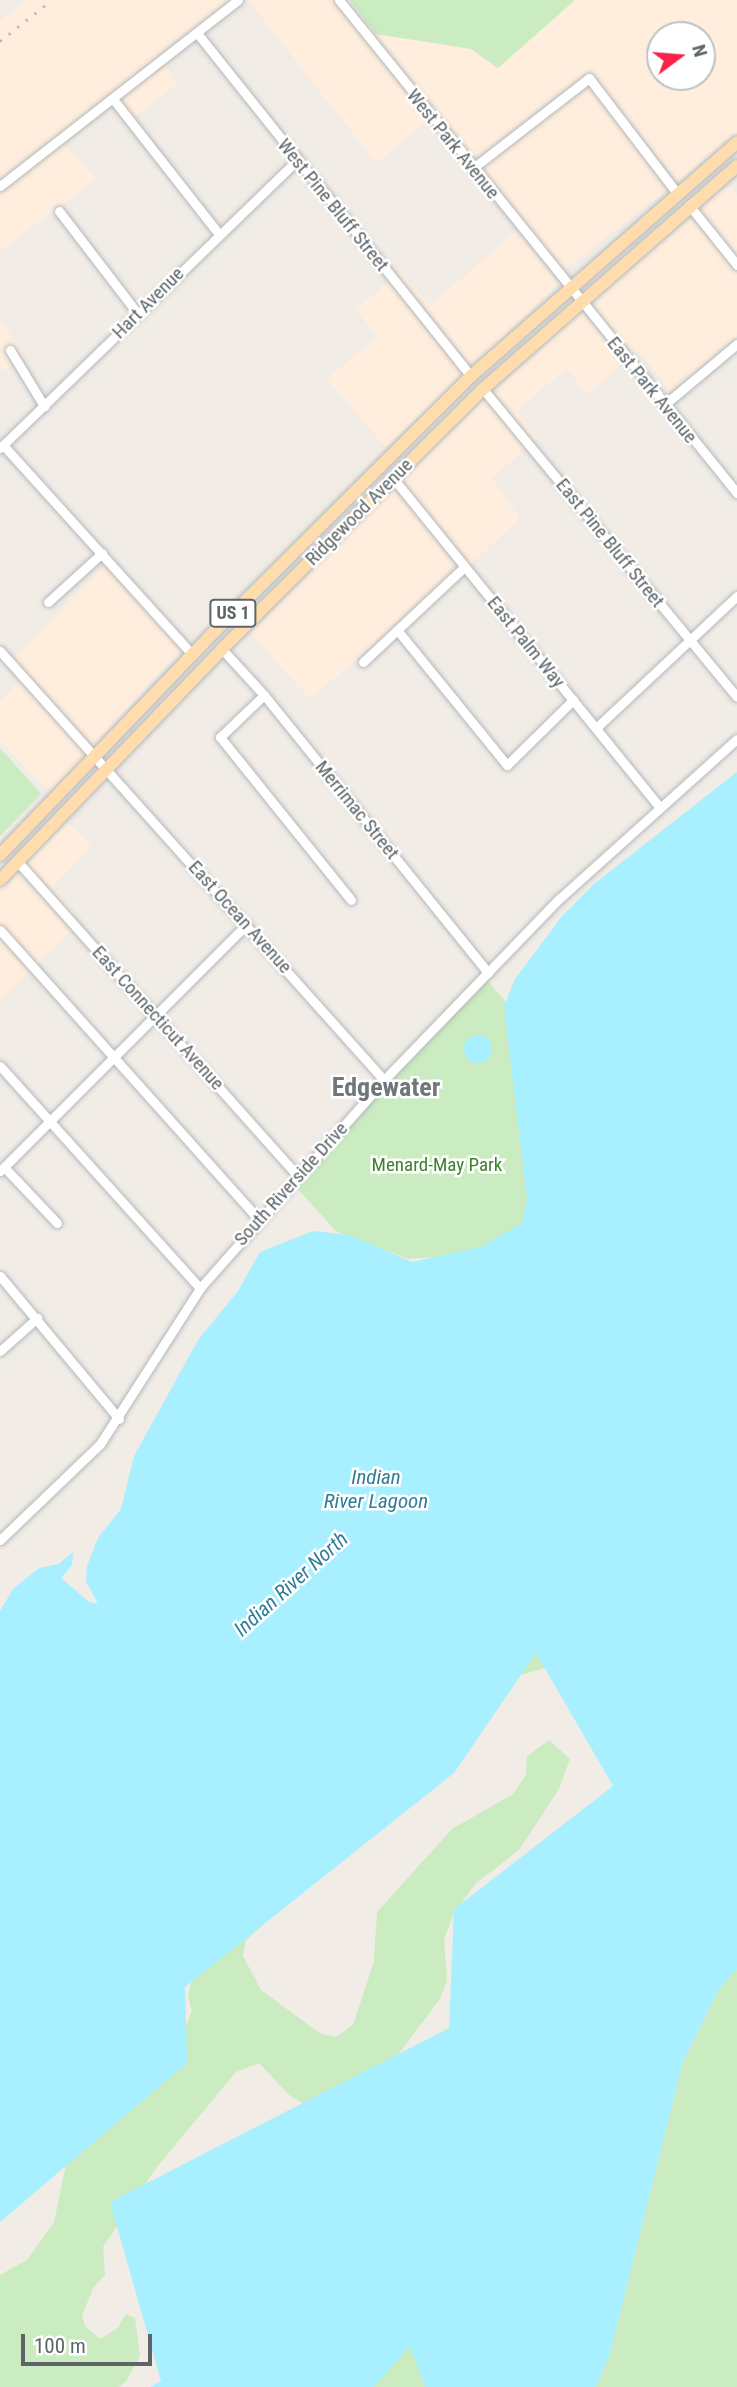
<!DOCTYPE html>
<html>
<head>
<meta charset="utf-8">
<style>
	body { margin:0 }
	#map { position:relative; width:737px; height:2387px; overflow:hidden; background:#f1ece6; font-family:"Roboto Condensed",sans-serif }
	div>[style] { position:absolute }
	.commercial>* { inset:0; background:#fed; transform-origin:0 0 }
	.green>* { inset:0; background:#cbebc0 }
	.water>* { inset:0; background:#a8f0ff }
	.round { border-radius:50% }
	.roads { filter:drop-shadow(0 0 2px #b3b9bc) drop-shadow(0 0 2px #b3b9bc) }
	.minor>* { height:9px; margin:-4.5px; padding:0 4.5px; transform-origin:4.5px; border-radius:4.5px; background:#fff }
	.major>* { height:12px; margin:-6px; padding:0 6px; transform-origin:6px; border-radius:6px; background:#ffdcad }
	.rail>* { height:2.5px; margin-top:-1.25px; transform-origin:0; background:repeating-linear-gradient(90deg,#b5b6b7 0 2px,transparent 0 11px) }
	span { translate:-50% -50%; white-space:nowrap; text-align:center; line-height:1.15; -webkit-text-stroke:5px #fff; paint-order:stroke }
	.shield-label span { padding:2px 5px; background:#fff; border:2px solid; border-radius:5px; -webkit-text-stroke-width:0 }
	.shield-label { font-size:18px; color:#5d6568; font-weight:700 }
	.street-label { font-size:19px; color:#5d6568 }
	.park-label { font-size:19px; color:#3d812b }
	.water-label { font-size:21px; color:#307d97; font-style:italic }
	.district-label { font-size:26px; color:#6e777a; font-weight:700 }
	.north { position:absolute; left:646px; top:21px; width:70px; height:70px; box-sizing:border-box; background:#fff; border:2px solid #bec1c3; border-radius:50%; rotate:74deg; font-size:19px; font-weight:700; line-height:28px; text-align:center; color:#5d6568 }
	.north::after { content:''; display:block; margin:auto; width:24px; height:32px; background:#fb224a; clip-path:polygon(50% 0,100% 100%,50% 72%,0 100%) }
	.scale { position:absolute; left:21px; top:2334px; width:131px; height:32px; box-sizing:border-box; border:4px solid #5d6568; border-top:0; padding-left:9px; font-size:21px; line-height:24px; white-space:nowrap; color:#5d6568; -webkit-text-stroke:5px #fff; paint-order:stroke }
</style>
</head>
<body>
<div id="map">
	<div class="commercial">
		<i style="clip-path:polygon(26px 0,243px 0,162px 57px,177px 85px,126px 123px,113px 105px,64px 144px,96px 179px,0 251px,0 21px)"></i>
		<i style="clip-path:polygon(248px 0,333px 0,428px 120px,376px 163px)"></i>
		<i style="clip-path:polygon(evenodd,345px 0,376px 34px,471px 49px,497px 68px,575px 0,737px 0,737px 133px,678px 182px,590px 71px,474px 161px,345px 0,660px 35px,702px 35px,702px 77px,660px 77px,660px 35px)"></i>
		<i style="left:588px;top:84px;width:132px;height:138px;rotate:52deg"></i>
		<i style="clip-path:polygon(728px 185px,737px 195px,737px 257px,699px 209px)"></i>
		<i style="clip-path:polygon(692px 216px,737px 273px,737px 336px,671px 392px,638px 350px,630px 356px,589px 305px)"></i>
		<i style="clip-path:polygon(516px 231px,559px 284px,386px 448px,327px 379px,377px 336px,355px 309px,400px 273px,431px 305px)"></i>
		<i style="clip-path:polygon(581px 311px,623px 363px,587px 395px,567px 368px,517px 411px,538px 438px,533px 442px,492px 392px)"></i>
		<i style="clip-path:polygon(0 319px,27px 359px,0 371px)"></i>
		<i style="clip-path:polygon(485px 398px,526px 448px,492px 478px,520px 518px,470px 565px,401px 480px)"></i>
		<i style="clip-path:polygon(394px 487px,461px 571px,310px 699px,251px 634px)"></i>
		<i style="clip-path:polygon(111px 559px,184px 647px,50px 793px,0 741px,0 701px,19px 682px,5px 667px)"></i>
		<i style="clip-path:polygon(65px 820px,91px 846px,53px 886px,80px 922px,0 1000px,0 887px)"></i>
	</div>
	<div class="green">
		<i style="clip-path:polygon(350px 0,575px 0,498px 68px,471px 49px,376px 34px)"></i>
		<i style="clip-path:polygon(0 748px,41px 794px,0 836px)"></i>
		<i style="clip-path:polygon(487px 980px,510px 1007px,568px 1191px,491px 1253px,408px 1259px,336px 1231px,293px 1184px)"></i>
		<i style="clip-path:polygon(523px 1603px,548px 1667px,521px 1675px,311px 1883px,246px 1940px,243px 1956px,261px 1990px,321px 2034px,336px 2037px,353px 2025px,374px 1961px,377px 1912px,452px 1829px,513px 1794px,526px 1775px,527px 1756px,549px 1740px,570px 1759px,559px 1789px,519px 1850px,475px 1884px,454px 1913px,444px 1939px,447px 1981px,440px 1999px,397px 2056px,312px 2108px,289px 2095px,259px 2063px,236px 2072px,156px 2168px,103px 2247px,105px 2275px,93px 2288px,82px 2316px,85px 2326px,100px 2339px,118px 2328px,126px 2314px,135px 2318px,140px 2356px,127px 2380px,119px 2387px,0 2387px,0 2275px,27px 2260px,54px 2222px,71px 2140px,177px 2046px,192px 2011px,188px 1996px,196px 1962px)"></i>
		<i style="clip-path:polygon(737px 1969px,737px 2387px,596px 2387px,609px 2357px,683px 2062px,719px 1989px)"></i>
		<i style="clip-path:polygon(410px 2345px,425px 2387px,367px 2387px)"></i>
	</div>
	<div class="water">
		<i style="clip-path:polygon(737px 772px,737px 1969px,719px 1989px,683px 2062px,609px 2357px,596px 2387px,425px 2387px,410px 2346px,374px 2387px,150px 2387px,161px 2381px,110px 2202px,449px 2028px,454px 1909px,613px 1786px,536px 1653px,454px 1773px,185px 1987px,187px 2063px,0 2222px,0 1611px,13px 1589px,39px 1568px,59px 1564px,73px 1552px,72px 1565px,61px 1578px,89px 1602px,98px 1604px,86px 1581px,87px 1566px,98px 1538px,121px 1509px,134px 1456px,198px 1340px,238px 1291px,260px 1252px,313px 1231px,350px 1235px,412px 1262px,481px 1247px,522px 1223px,527px 1199px,504px 1006px,515px 979px,562px 916px,594px 884px)"></i>
		<i class="round" style="left:464px;top:1035px;width:28px;height:28px"></i>
	</div>
	<div class="roads">
		<div class="minor">
			<i style="left:339px;top:0;width:634px;rotate:51.09deg"></i>
			<i style="left:197px;top:33px;width:439px;rotate:51.4deg"></i>
			<i style="left:113px;top:99px;width:172px;rotate:51.9deg"></i>
			<i style="left:473px;top:168px;width:147px;rotate:-37.8deg"></i>
			<i style="left:589px;top:78px;width:145px;rotate:52.6deg"></i>
			<i style="left:0;top:186px;width:302px;rotate:-38deg"></i>
			<i style="left:689px;top:205px;width:77px;rotate:51.3deg"></i>
			<i style="left:59px;top:211px;width:130px;rotate:52.5deg"></i>
			<i style="left:10px;top:350px;width:66px;rotate:58.7deg"></i>
			<i style="left:483px;top:389px;width:399px;rotate:50.5deg"></i>
			<i style="left:664px;top:405px;width:95px;rotate:-39.9deg"></i>
			<i style="left:3px;top:445px;width:282px;rotate:47.9deg"></i>
			<i style="left:0;top:448px;width:414px;rotate:-44.1deg"></i>
			<i style="left:393px;top:478px;width:422px;rotate:51deg"></i>
			<i style="left:48px;top:602px;width:73px;rotate:-42.2deg"></i>
			<i style="left:398px;top:631px;width:173px;rotate:50.9deg"></i>
			<i style="left:507px;top:765px;width:93px;rotate:-44.6deg"></i>
			<i style="left:222px;top:649px;width:62px;rotate:47.6deg"></i>
			<i style="left:264px;top:695px;width:357px;rotate:51.1deg"></i>
			<i style="left:0;top:651px;width:576px;rotate:48.17deg"></i>
			<i style="left:363px;top:662px;width:139px;rotate:-43.2deg"></i>
			<i style="left:264px;top:695px;width:61px;rotate:136.3deg"></i>
			<i style="left:220px;top:737px;width:209px;rotate:51.2deg"></i>
			<i style="left:597px;top:727px;width:192px;rotate:-43.1deg"></i>
			<i style="left:18px;top:862px;width:419px;rotate:48.3deg"></i>
			<i style="left:0;top:930px;width:387px;rotate:48.2deg"></i>
			<i style="left:0;top:1066px;width:299px;rotate:48deg"></i>
			<i style="left:4px;top:1167px;width:77px;rotate:46.6deg"></i>
			<i style="left:0;top:1171px;width:349px;rotate:-45deg"></i>
			<i style="left:0;top:1276px;width:186px;rotate:50.2deg"></i>
			<i style="left:0;top:1351px;width:50px;rotate:-41.7deg"></i>
			<i style="left:0;top:1540px;width:139px;rotate:-43.8deg"></i>
			<i style="left:100px;top:1444px;width:185px;rotate:-57.3deg"></i>
			<i style="left:200px;top:1288px;width:278px;rotate:-48.5deg"></i>
			<i style="left:384px;top:1080px;width:252px;rotate:-46deg"></i>
			<i style="left:559px;top:899px;width:239px;rotate:-42deg"></i>
		</div>
		<div class="major">
			<i style="left:0;top:855px;width:303px;rotate:-46.2deg"></i>
			<i style="left:210px;top:636px;width:368px;rotate:-44.9deg"></i>
			<i style="left:471px;top:376px;width:354px;rotate:-41.3deg"></i>
			<i style="left:0;top:880px;width:320px;rotate:-46.1deg"></i>
			<i style="left:222px;top:649px;width:368px;rotate:-44.9deg"></i>
			<i style="left:483px;top:389px;width:338px;rotate:-41.3deg"></i>
		</div>
	</div>
	<div class="rail">
		<i style="left:0;top:41px;width:66px;rotate:-38.3deg"></i>
	</div>
	<div class="shield-label">
		<span style="left:233px;top:613px">US 1</span>
	</div>
	<div class="street-label">
		<span style="left:453px;top:144px;rotate:51deg">West Park Avenue</span>
		<span style="left:333px;top:205px;rotate:51deg">West Pine Bluff Street</span>
		<span style="left:148px;top:303px;rotate:-45deg">Hart Avenue</span>
		<span style="left:652px;top:390px;rotate:51deg">East Park Avenue</span>
		<span style="left:359px;top:512px;rotate:-45deg">Ridgewood Avenue</span>
		<span style="left:610px;top:543px;rotate:51deg">East Pine Bluff Street</span>
		<span style="left:526px;top:642px;rotate:51deg">East Palm Way</span>
		<span style="left:357px;top:810px;rotate:51deg">Merrimac Street</span>
		<span style="left:240px;top:917px;rotate:48deg">East Ocean Avenue</span>
		<span style="left:158px;top:1018px;rotate:48deg">East Connecticut Avenue</span>
		<span style="left:291px;top:1184px;rotate:-48deg">South Riverside Drive</span>
	</div>
	<div class="park-label">
		<span style="left:437px;top:1165px">Menard-May Park</span>
	</div>
	<div class="water-label">
		<span style="left:376px;top:1489px">Indian<br>River Lagoon</span>
		<span style="left:291px;top:1584px;rotate:-42deg">Indian River North</span>
	</div>
	<div class="district-label">
		<span style="left:386px;top:1088px">Edgewater</span>
	</div>
	<div class="north">N</div>
	<div class="scale">100 m</div>
</div>
</body>
</html>
